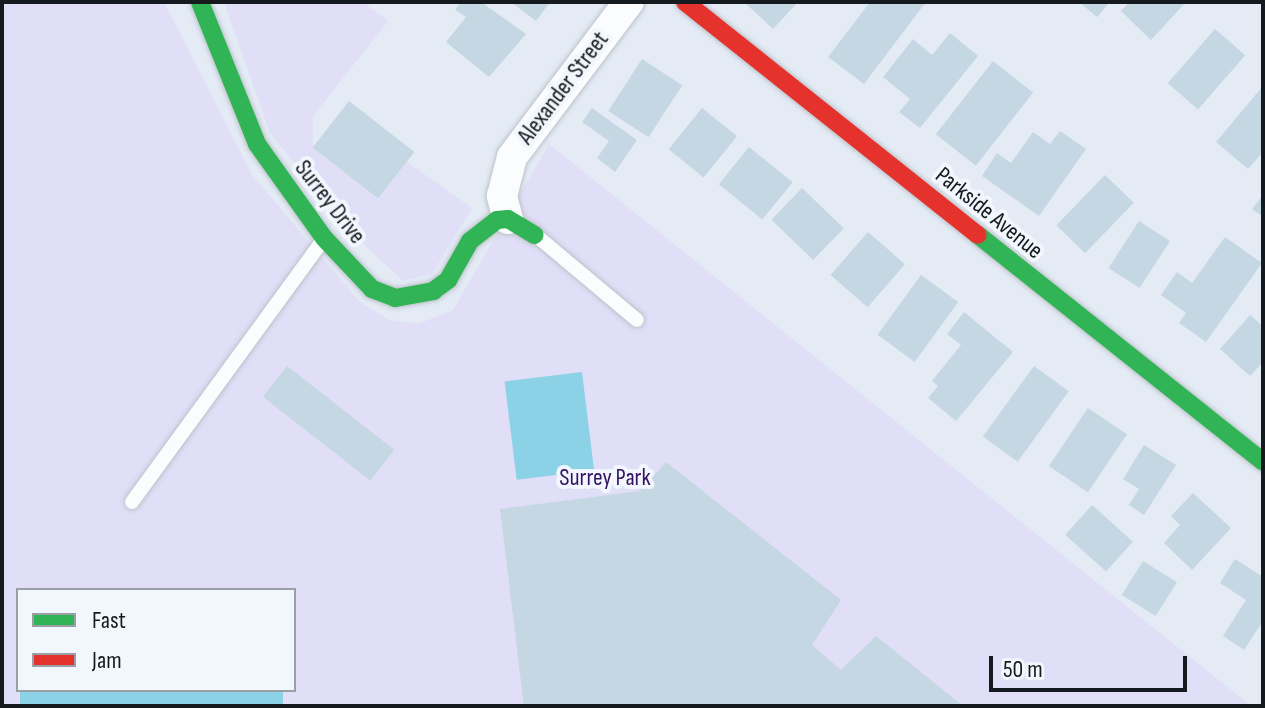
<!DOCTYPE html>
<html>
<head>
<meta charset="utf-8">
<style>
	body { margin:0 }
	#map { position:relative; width:1265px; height:708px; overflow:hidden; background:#e4ebf5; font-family:"Sofia Sans Condensed",sans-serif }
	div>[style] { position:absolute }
	.green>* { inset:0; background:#e1def7 }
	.water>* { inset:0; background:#8cd2e6; transform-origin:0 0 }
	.building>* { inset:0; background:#c5d7e3; transform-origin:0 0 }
	.roads { filter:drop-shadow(0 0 2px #bdc2ca) drop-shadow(0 0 2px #bdc2ca) }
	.lane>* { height:14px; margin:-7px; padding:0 7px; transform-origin:7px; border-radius:7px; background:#fbfcfe }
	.street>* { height:30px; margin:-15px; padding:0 15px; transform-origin:15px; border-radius:15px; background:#fbfcfe }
	.fast>* { height:18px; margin:-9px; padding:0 9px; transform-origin:9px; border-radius:9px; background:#30b455 }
	.jam>* { height:18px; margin:-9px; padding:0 9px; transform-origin:9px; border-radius:9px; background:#e5322d }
	span { translate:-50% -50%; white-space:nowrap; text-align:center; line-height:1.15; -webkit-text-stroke:8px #f2f7fe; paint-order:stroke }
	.street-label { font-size:24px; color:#151a1f }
	.park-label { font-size:24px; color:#341260 }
	.frame { position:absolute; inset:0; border:4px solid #151a1f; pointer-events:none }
	.legend { position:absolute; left:16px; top:588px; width:280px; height:104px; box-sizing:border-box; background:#f2f7fe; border:2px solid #9a9fa5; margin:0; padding:10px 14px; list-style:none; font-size:24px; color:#151a1f }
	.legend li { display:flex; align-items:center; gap:16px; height:40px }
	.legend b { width:40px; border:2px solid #9a9fa5 }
	.scale { position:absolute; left:989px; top:656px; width:198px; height:36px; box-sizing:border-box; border:4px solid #151a1f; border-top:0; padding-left:10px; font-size:24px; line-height:28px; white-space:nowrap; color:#151a1f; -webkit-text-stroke:6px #f2f7fe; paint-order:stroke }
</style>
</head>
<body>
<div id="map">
	<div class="green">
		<i style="clip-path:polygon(evenodd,2px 2px,164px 2px,252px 175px,360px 302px,389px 320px,418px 324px,453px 310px,549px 144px,1251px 706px,2px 706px,2px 2px,18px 590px,294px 590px,294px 690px,18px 690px,18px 590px)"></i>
		<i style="clip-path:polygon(224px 2px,363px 2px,388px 21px,313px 116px,313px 147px,378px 199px,407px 162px,472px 208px,432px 274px,403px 281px,354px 235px,270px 133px)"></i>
	</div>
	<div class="water">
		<i style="left:582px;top:372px;width:99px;height:78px;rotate:83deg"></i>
		<i style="left:20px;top:690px;width:263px;height:24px"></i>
	</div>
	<div class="building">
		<i style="clip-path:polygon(461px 2px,481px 2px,526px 34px,489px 77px,446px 42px,466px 17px,455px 10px)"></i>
		<i style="clip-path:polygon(511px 2px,550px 2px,536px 21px)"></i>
		<i style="clip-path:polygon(744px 2px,798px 2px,773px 29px)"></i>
		<i style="clip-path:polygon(870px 2px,926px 2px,864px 84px,828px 57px)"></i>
		<i style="clip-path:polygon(1079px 2px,1110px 2px,1097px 17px)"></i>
		<i style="clip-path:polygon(1129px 2px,1186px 2px,1151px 40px,1121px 11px)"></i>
		<i style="left:1215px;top:29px;width:40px;height:72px;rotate:41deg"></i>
		<i style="clip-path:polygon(950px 33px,978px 56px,920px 128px,899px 112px,910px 99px,883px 77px,913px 39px,932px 55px)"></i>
		<i style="left:642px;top:59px;width:48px;height:62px;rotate:33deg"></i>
		<i style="left:993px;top:61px;width:51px;height:93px;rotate:38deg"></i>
		<i style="clip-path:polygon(1263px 86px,1263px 152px,1248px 169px,1216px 142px)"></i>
		<i style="left:349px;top:101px;width:83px;height:59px;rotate:38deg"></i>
		<i style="clip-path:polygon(592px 108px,637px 140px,615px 172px,597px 158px,609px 141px,582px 122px)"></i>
		<i style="left:702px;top:108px;width:45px;height:53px;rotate:39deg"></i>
		<i style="clip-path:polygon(1060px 131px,1086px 149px,1039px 216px,982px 176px,997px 153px,1011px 163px,1033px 132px,1050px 144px)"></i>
		<i style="left:749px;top:147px;width:56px;height:48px;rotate:39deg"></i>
		<i style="left:1105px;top:175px;width:40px;height:70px;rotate:44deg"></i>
		<i style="left:802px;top:188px;width:58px;height:44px;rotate:44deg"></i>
		<i style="clip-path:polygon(1263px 195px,1263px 217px,1252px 209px)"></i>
		<i style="left:1139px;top:221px;width:37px;height:56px;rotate:33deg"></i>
		<i style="left:868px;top:232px;width:49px;height:57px;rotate:41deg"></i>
		<i style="clip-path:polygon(1225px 237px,1262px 263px,1206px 342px,1179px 323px,1186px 313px,1161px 295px,1177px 272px,1192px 283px)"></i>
		<i style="left:921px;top:275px;width:46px;height:74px;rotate:36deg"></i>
		<i style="clip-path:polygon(964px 312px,1013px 352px,956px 421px,928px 398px,938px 386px,932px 381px,961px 345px,947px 334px)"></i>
		<i style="clip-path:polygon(1250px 315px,1263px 326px,1263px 362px,1250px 376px,1220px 349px)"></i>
		<i style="left:287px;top:366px;width:136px;height:39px;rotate:38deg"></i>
		<i style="left:1034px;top:366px;width:43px;height:87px;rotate:36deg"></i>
		<i style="left:1088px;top:408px;width:47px;height:70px;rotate:34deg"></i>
		<i style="clip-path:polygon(1144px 445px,1176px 465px,1144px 515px,1129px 505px,1139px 489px,1123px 479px)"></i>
		<i style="clip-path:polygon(666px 462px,841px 600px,812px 645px,841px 670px,876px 636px,963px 706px,524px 706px,500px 509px,640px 491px)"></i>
		<i style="clip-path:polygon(1193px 493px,1231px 528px,1192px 570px,1164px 543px,1180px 525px,1171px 516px)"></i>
		<i style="left:1092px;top:505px;width:55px;height:40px;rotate:42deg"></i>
		<i style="clip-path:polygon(1235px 559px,1263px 577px,1263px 621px,1244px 650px,1223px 636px,1246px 600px,1220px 583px)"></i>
		<i style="left:1143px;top:561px;width:40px;height:40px;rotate:32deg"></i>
	</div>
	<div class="roads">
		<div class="lane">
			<i style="left:538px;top:237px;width:129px;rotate:40deg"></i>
			<i style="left:132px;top:502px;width:323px;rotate:-53.9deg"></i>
		</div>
		<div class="street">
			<i style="left:508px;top:219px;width:24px;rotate:-105deg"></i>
			<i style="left:502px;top:196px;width:40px;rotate:-75.6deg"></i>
			<i style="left:512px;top:157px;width:194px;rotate:-53deg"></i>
		</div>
		<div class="fast">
			<i style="left:200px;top:2px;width:153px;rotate:68.1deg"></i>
			<i style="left:257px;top:144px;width:115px;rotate:54.5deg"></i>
			<i style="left:324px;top:238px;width:70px;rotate:46.7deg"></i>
			<i style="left:372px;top:289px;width:25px;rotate:21deg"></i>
			<i style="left:395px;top:298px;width:39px;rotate:-10deg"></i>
			<i style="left:433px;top:291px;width:19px;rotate:-36deg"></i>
			<i style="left:448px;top:280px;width:45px;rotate:-60.6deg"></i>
			<i style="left:470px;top:241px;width:34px;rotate:-38deg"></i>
			<i style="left:497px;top:220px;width:11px;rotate:-5deg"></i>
			<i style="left:508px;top:219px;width:31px;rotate:31deg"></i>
			<i style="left:978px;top:235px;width:364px;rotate:38.5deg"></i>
		</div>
		<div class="jam">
			<i style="left:685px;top:2px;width:374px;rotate:38.5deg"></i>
		</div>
	</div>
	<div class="street-label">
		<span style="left:563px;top:88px;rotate:-53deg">Alexander Street</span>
		<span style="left:330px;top:202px;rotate:52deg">Surrey Drive</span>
		<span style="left:989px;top:213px;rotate:39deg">Parkside Avenue</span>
	</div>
	<div class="park-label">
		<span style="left:605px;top:478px">Surrey Park</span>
	</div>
	<div class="frame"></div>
	<ul class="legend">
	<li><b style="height:10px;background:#30b455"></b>Fast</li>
	<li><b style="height:10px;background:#e5322d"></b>Jam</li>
	</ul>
	<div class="scale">50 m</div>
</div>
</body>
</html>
